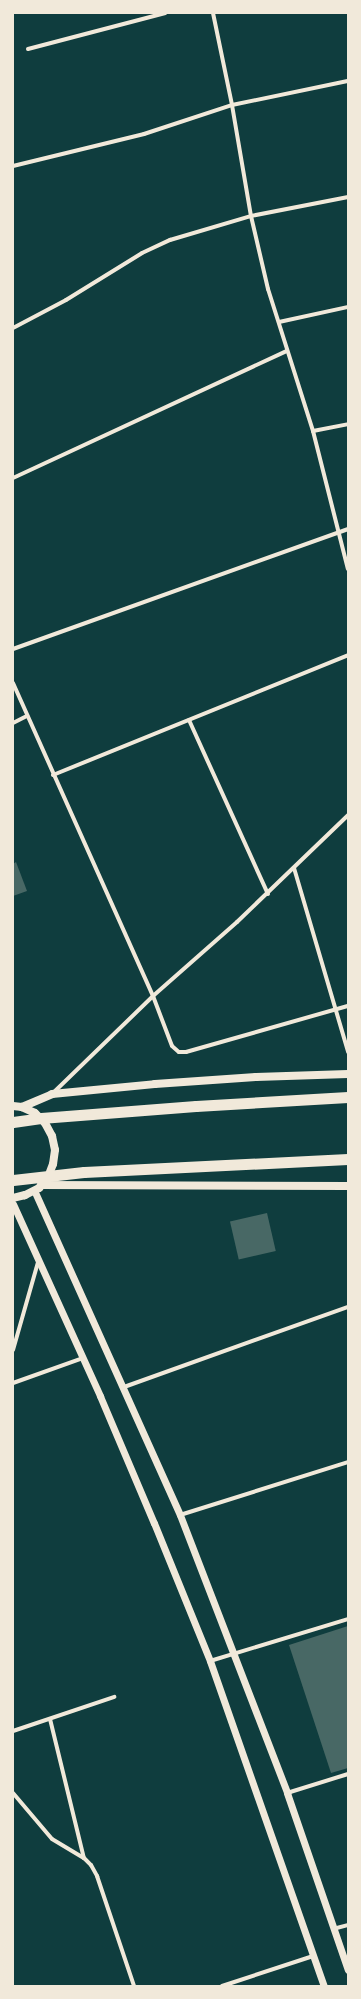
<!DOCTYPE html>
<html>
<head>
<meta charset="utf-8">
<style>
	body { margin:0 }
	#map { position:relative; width:361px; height:1999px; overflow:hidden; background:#0f3d3e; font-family:"PT Sans Narrow",sans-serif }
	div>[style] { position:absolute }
	.building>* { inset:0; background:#486865; transform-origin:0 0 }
	.minor>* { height:4px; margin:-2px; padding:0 2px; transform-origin:2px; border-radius:2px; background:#f1e9da }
	.tertiary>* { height:7px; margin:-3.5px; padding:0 3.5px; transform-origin:3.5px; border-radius:3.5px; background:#f1e9da }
	.secondary>* { height:8px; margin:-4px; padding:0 4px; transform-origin:4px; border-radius:4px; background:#f1e9da }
	.trunk>* { height:11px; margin:-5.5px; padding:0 5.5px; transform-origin:5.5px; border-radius:5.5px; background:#f1e9da }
	span { translate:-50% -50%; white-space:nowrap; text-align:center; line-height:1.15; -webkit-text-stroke:4px #f1e9da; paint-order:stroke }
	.frame { position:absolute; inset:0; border:14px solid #f1e9da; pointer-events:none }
</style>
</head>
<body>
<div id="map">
	<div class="building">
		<i style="clip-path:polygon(16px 862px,27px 891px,13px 896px,13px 864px)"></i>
		<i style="left:267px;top:1213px;width:39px;height:38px;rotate:77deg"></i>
		<i style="clip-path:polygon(348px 1626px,348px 1768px,331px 1773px,289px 1645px)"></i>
	</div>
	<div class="minor">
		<i style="left:213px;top:13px;width:94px;rotate:78.3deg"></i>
		<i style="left:232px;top:105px;width:113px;rotate:80.3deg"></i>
		<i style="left:251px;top:216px;width:75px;rotate:76.9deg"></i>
		<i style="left:268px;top:289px;width:149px;rotate:72.4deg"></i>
		<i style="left:313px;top:431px;width:142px;rotate:75.8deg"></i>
		<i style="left:28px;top:49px;width:142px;rotate:-14.7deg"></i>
		<i style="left:13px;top:166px;width:135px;rotate:-13.7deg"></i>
		<i style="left:144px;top:134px;width:93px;rotate:-18.2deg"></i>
		<i style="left:232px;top:105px;width:118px;rotate:-11.7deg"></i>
		<i style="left:279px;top:322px;width:71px;rotate:-12.3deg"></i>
		<i style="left:13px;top:328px;width:60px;rotate:-27.8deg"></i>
		<i style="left:66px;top:300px;width:89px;rotate:-31.7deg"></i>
		<i style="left:142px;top:253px;width:31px;rotate:-25deg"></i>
		<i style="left:170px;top:240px;width:84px;rotate:-16.5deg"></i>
		<i style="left:251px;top:216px;width:99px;rotate:-11.1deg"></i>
		<i style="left:313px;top:431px;width:36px;rotate:-11deg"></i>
		<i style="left:13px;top:478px;width:302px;rotate:-24.9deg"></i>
		<i style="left:13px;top:649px;width:356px;rotate:-19.7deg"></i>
		<i style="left:13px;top:683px;width:343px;rotate:65.9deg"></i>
		<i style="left:153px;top:996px;width:53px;rotate:69.2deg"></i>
		<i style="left:172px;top:1046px;width:9px;rotate:41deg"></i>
		<i style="left:179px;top:1052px;width:7px"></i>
		<i style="left:186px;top:1052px;width:168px;rotate:-15.9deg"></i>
		<i style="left:189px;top:720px;width:191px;rotate:65.6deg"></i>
		<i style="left:13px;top:723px;width:16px;rotate:-27deg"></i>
		<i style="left:53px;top:775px;width:318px;rotate:-22.1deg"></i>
		<i style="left:294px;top:868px;width:192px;rotate:73.6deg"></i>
		<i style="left:53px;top:1093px;width:139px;rotate:-44.1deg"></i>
		<i style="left:153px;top:996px;width:112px;rotate:-41.4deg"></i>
		<i style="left:237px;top:922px;width:154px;rotate:-43.9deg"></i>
		<i style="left:13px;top:1350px;width:91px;rotate:-74.1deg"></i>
		<i style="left:13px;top:1383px;width:74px;rotate:-19.7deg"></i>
		<i style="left:124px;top:1387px;width:238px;rotate:-19.7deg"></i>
		<i style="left:180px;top:1515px;width:176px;rotate:-17.5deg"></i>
		<i style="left:210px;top:1661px;width:144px;rotate:-16.9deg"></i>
		<i style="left:50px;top:1719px;width:143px;rotate:76.3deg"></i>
		<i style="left:13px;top:1731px;width:107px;rotate:-18.6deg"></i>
		<i style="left:13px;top:1793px;width:60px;rotate:49.7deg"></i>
		<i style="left:52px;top:1839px;width:37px;rotate:31deg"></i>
		<i style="left:84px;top:1858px;width:10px;rotate:45deg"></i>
		<i style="left:91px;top:1865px;width:13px;rotate:61deg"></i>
		<i style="left:97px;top:1876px;width:116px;rotate:71.4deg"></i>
		<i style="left:287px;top:1793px;width:64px;rotate:-17.3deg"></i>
		<i style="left:333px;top:1929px;width:16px;rotate:-15deg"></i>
		<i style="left:222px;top:1986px;width:96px;rotate:-18.2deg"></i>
	</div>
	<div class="tertiary">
		<i style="left:34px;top:1190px;width:356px;rotate:65.8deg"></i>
		<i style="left:180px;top:1515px;width:298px;rotate:68.9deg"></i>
		<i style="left:287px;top:1793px;width:187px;rotate:71deg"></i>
		<i style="left:13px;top:1204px;width:211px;rotate:65.6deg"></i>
		<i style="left:100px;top:1396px;width:138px;rotate:67deg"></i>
		<i style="left:154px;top:1523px;width:149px;rotate:67.9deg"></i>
		<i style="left:210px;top:1661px;width:344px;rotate:70.7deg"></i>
	</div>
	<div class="secondary">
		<i style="left:13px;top:1106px;width:9px;rotate:6deg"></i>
		<i style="left:22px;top:1107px;width:14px;rotate:25deg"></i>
		<i style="left:35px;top:1113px;width:14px;rotate:45deg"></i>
		<i style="left:45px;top:1123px;width:15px;rotate:62deg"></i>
		<i style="left:52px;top:1136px;width:14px;rotate:78deg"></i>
		<i style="left:55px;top:1150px;width:14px;rotate:98deg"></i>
		<i style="left:53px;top:1164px;width:14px;rotate:111deg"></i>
		<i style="left:48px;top:1177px;width:14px;rotate:129deg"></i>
		<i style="left:39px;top:1188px;width:16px;rotate:153deg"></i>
		<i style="left:25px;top:1195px;width:12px;rotate:166deg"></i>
		<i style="left:22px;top:1107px;width:33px;rotate:-23deg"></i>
		<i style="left:52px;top:1094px;width:103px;rotate:-5.5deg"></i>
		<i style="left:155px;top:1084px;width:101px;rotate:-4deg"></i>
		<i style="left:256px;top:1077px;width:92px;rotate:-1.9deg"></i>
		<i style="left:41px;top:1185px;width:307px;rotate:0.2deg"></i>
	</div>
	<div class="trunk">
		<i style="left:13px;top:1122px;width:28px;rotate:-8deg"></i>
		<i style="left:41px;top:1118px;width:155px;rotate:-4.4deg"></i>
		<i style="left:196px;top:1106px;width:152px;rotate:-3.4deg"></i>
		<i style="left:13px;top:1180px;width:71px;rotate:-6.4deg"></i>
		<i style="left:84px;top:1172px;width:264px;rotate:-2.8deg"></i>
	</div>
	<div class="frame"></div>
</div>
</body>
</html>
